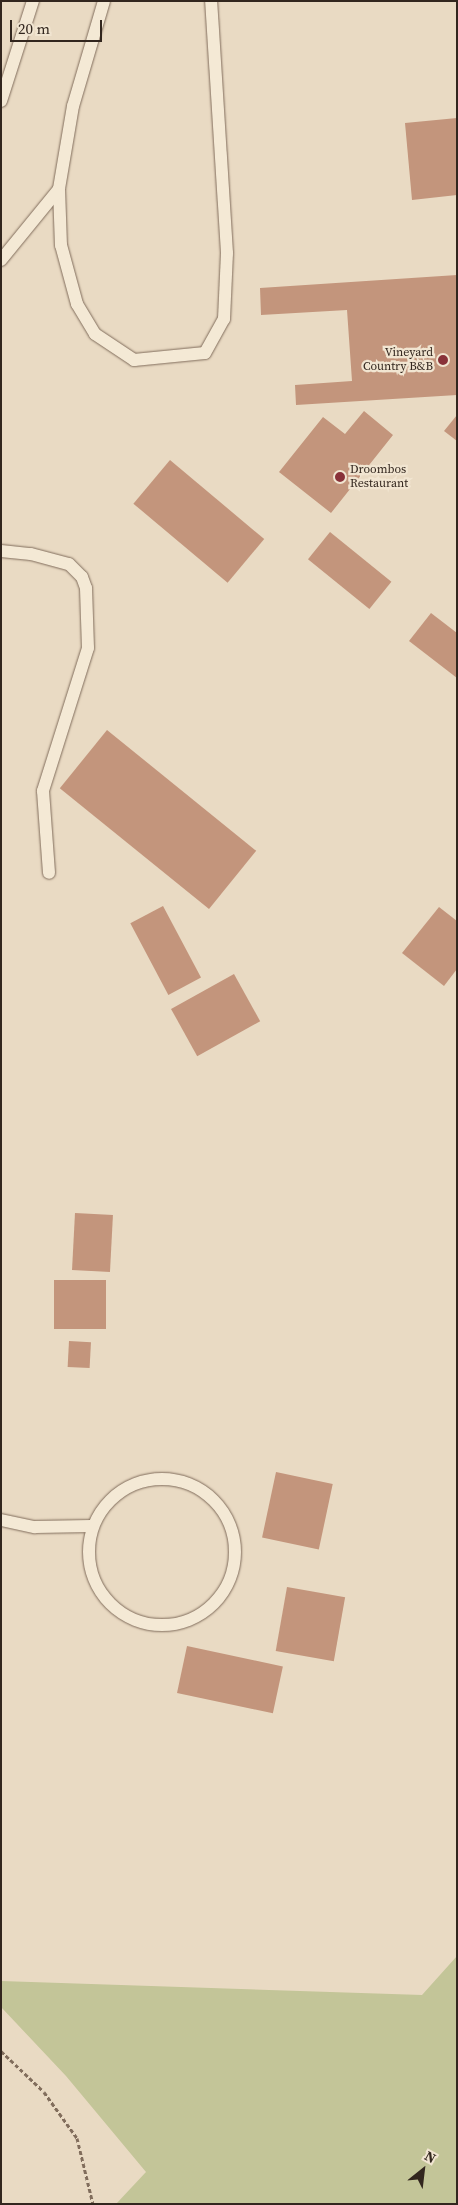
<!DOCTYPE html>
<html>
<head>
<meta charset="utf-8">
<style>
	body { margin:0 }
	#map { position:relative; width:458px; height:2205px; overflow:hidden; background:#e9dac3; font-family:"Source Serif 4",serif }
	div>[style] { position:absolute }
	.green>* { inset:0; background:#c3c598 }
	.building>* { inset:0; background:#c3957c; transform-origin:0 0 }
	.path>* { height:3px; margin-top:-1.5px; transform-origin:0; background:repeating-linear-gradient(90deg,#816d5c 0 4px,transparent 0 6.5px) }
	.roads { filter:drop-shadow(0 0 1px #816d5c) drop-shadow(0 0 1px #816d5c) }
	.lane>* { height:12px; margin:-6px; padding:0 6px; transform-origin:6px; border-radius:6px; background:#f4e9d5 }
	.lane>.ring { margin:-6px; padding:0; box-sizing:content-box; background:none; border:12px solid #f4e9d5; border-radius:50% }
	.dots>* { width:14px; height:14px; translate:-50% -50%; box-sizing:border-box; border:2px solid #f1e5d1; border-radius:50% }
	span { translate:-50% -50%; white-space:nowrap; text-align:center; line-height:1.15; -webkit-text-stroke:4.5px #f1e5d1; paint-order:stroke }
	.poi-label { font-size:12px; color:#32261e }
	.right { translate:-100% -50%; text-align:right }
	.left { translate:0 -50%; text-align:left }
	.frame { position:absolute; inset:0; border:2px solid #32261e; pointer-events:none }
	.north { position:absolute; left:398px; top:2145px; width:50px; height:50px; -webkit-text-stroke:4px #f1e5d1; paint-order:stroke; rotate:29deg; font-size:14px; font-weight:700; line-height:20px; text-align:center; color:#32261e }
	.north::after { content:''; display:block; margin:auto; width:18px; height:22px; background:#32261e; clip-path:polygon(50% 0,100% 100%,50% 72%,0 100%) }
	.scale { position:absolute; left:10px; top:20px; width:92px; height:22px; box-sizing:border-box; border:2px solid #32261e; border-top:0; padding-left:6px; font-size:15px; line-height:18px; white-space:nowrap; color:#32261e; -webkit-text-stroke:4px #f1e5d1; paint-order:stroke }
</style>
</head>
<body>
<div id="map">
	<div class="green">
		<i style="clip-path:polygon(457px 1956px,457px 2204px,116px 2204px,146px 2172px,66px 2076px,1px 2007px,1px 1981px,422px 1995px)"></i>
	</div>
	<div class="building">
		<i style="clip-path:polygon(457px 118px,457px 195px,412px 200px,405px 123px)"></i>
		<i style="clip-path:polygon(457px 275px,457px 395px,296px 405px,295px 385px,352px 381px,347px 310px,261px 315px,260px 288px)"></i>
		<i style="clip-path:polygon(364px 411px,393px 435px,331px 513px,279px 472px,323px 417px,345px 434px)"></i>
		<i style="clip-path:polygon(457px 415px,457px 441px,444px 431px)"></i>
		<i style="left:170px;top:460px;width:123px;height:57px;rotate:40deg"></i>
		<i style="left:330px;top:532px;width:79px;height:35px;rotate:39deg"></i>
		<i style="clip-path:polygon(431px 613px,457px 633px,457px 678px,409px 641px)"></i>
		<i style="left:107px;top:730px;width:192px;height:75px;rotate:39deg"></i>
		<i style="left:163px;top:906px;width:81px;height:37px;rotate:62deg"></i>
		<i style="clip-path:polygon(439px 907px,457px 921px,457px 969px,444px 986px,402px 953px)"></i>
		<i style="left:234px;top:974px;width:54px;height:72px;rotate:61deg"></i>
		<i style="left:75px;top:1213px;width:38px;height:57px;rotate:3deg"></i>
		<i style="left:54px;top:1280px;width:52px;height:49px"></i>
		<i style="left:69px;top:1341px;width:22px;height:26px;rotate:3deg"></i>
		<i style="left:276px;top:1472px;width:58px;height:67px;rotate:12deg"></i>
		<i style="left:287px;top:1587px;width:59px;height:65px;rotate:10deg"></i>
		<i style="left:187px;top:1646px;width:98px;height:48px;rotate:12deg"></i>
	</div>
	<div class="path">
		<i style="left:1px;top:2051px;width:59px;rotate:43.6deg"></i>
		<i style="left:44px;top:2092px;width:57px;rotate:54.3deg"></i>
		<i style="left:77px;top:2138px;width:68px;rotate:76.4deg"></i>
	</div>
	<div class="roads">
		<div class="lane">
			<i style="left:104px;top:1px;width:109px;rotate:106.4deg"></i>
			<i style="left:73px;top:106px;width:84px;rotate:99.6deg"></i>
			<i style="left:59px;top:189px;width:56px;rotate:88deg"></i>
			<i style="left:61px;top:245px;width:61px;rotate:74.8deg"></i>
			<i style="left:77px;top:304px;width:35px;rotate:59deg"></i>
			<i style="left:95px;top:334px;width:47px;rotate:33.7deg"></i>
			<i style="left:134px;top:360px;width:71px;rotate:-5.6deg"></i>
			<i style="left:205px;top:353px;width:39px;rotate:-61deg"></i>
			<i style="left:224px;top:319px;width:66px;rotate:-87.4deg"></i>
			<i style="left:227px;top:253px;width:253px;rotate:-93.6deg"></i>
			<i style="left:1px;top:101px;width:105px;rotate:-72.3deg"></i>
			<i style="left:1px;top:260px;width:92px;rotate:-50.8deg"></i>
			<i style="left:1px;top:551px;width:30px;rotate:6deg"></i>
			<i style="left:31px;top:554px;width:39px;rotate:15deg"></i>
			<i style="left:69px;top:564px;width:18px;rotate:45deg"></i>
			<i style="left:82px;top:577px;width:12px;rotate:70deg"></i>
			<i style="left:86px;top:588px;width:60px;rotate:88.1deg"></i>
			<i style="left:88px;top:648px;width:150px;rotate:107.5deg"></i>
			<i style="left:43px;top:791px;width:82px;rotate:85.8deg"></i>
			<i class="ring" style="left:89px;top:1479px;width:134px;height:134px"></i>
			<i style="left:1px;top:1520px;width:35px;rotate:12deg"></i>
			<i style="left:35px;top:1527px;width:56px;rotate:-1deg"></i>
		</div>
	</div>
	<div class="dots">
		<i style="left:443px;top:360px;background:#893239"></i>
		<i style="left:340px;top:477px;background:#893239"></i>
	</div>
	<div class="poi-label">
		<span class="right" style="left:433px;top:360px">Vineyard<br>Country B&amp;B</span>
		<span class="left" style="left:350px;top:477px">Droombos<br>Restaurant</span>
	</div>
	<div class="frame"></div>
	<div class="north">N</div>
	<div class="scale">20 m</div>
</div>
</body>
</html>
